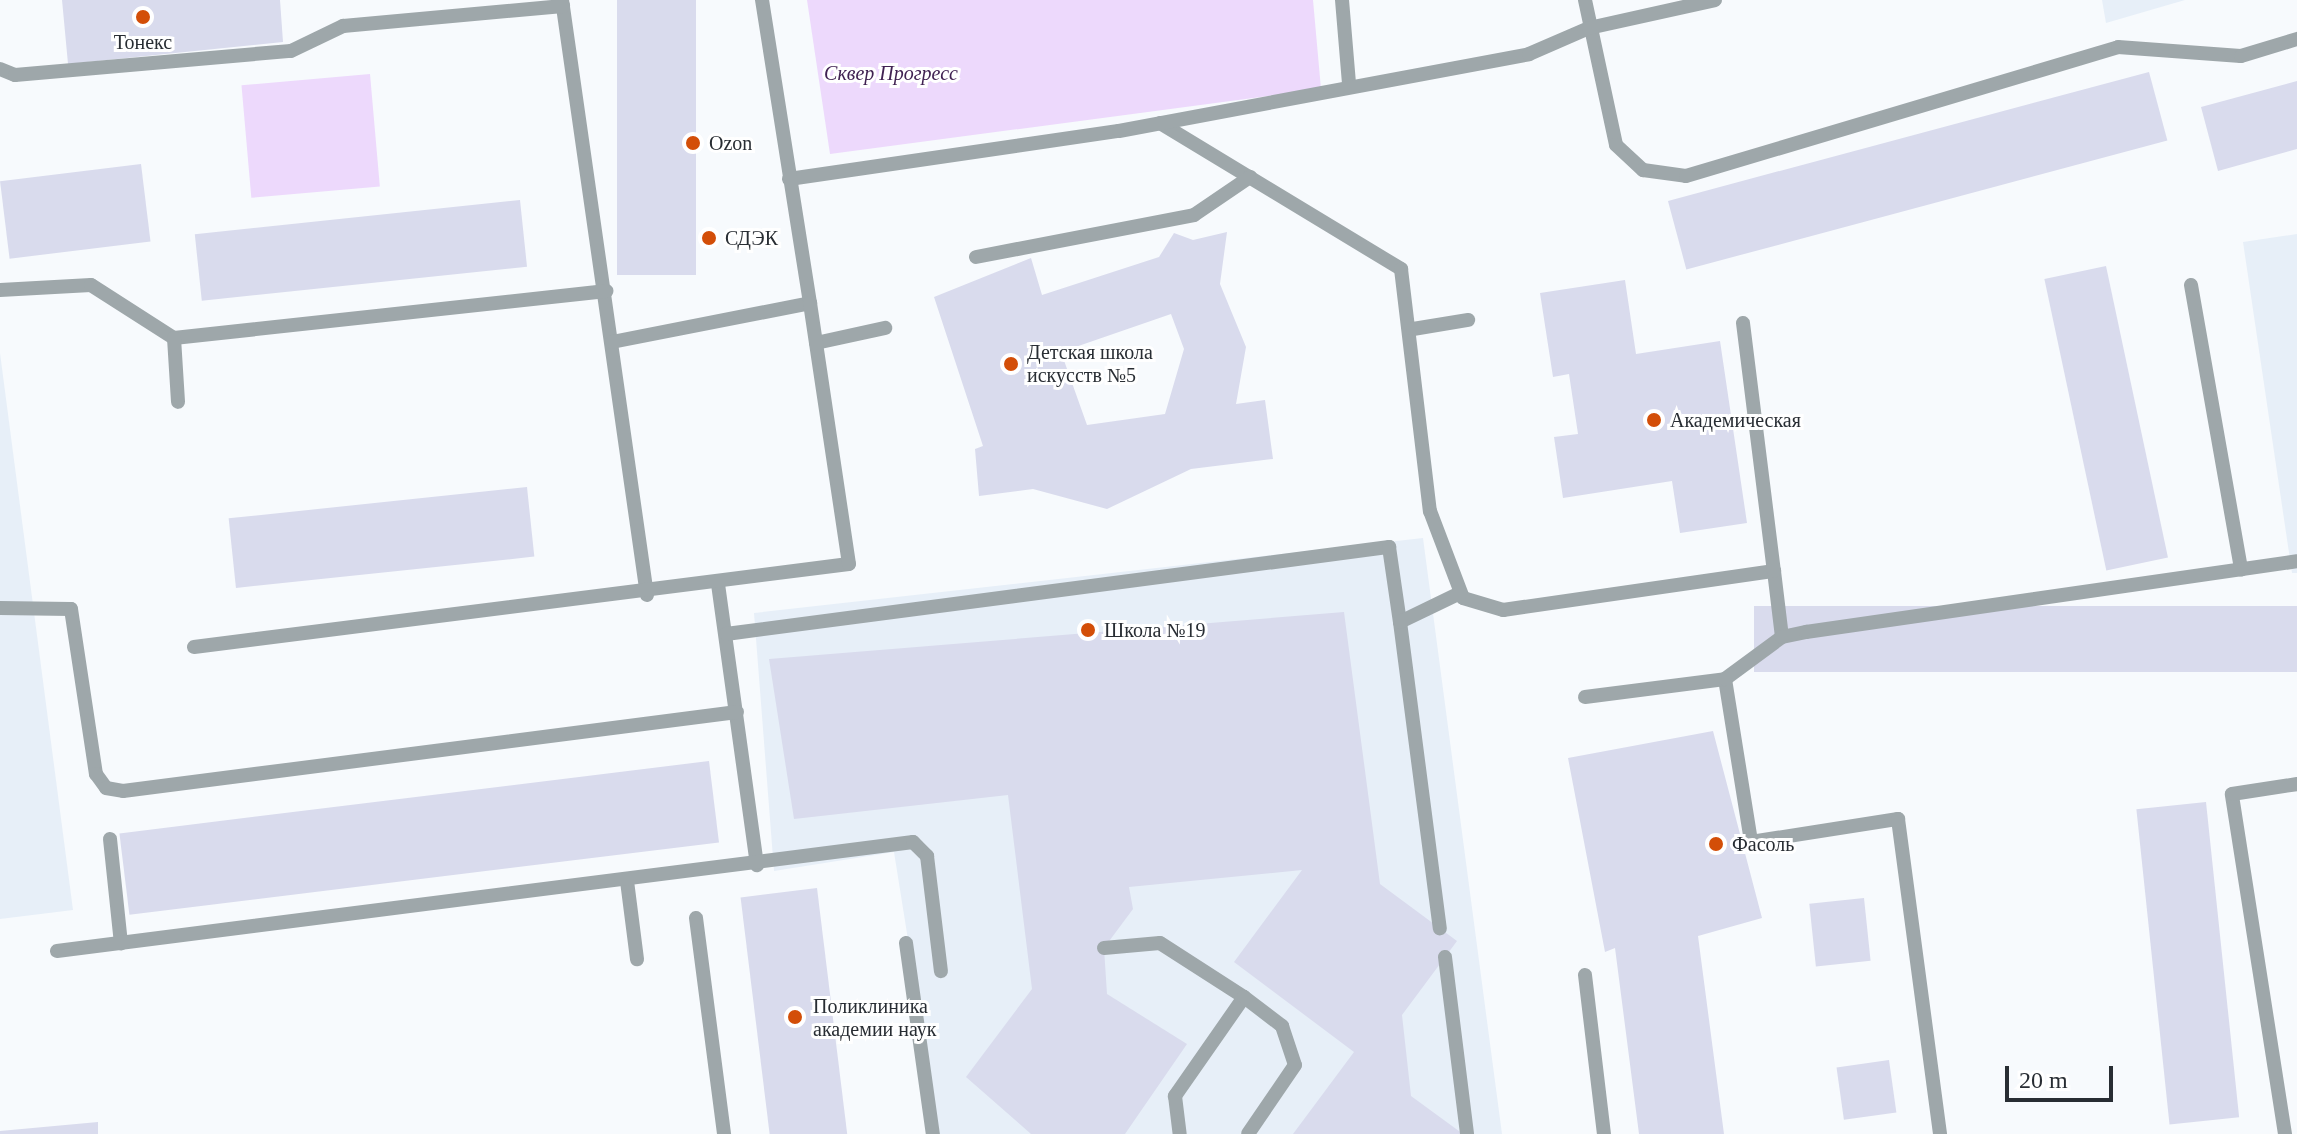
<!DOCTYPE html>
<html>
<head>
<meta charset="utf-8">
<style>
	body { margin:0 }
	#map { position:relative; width:2297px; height:1134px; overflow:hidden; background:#f7fafd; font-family:"Times New Roman",serif }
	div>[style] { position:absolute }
	.built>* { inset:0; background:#e7eff8 }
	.green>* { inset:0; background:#edd9fc; transform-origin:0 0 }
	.building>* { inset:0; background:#d9dbed; transform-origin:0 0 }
	.service>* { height:14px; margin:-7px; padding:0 7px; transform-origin:7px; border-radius:7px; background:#9ea7aa }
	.dots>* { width:22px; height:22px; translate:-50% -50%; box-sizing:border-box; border:4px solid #fff; border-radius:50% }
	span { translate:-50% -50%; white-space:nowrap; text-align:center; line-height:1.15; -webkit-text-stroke:6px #fff; paint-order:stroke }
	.poi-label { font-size:20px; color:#282d33 }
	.left { translate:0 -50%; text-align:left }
	.park-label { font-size:20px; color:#402252; font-style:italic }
	.scale { position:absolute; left:2005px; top:1066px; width:108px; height:36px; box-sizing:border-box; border:4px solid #282d33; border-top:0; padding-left:10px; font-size:24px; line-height:28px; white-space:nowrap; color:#282d33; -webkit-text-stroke:6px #fff; paint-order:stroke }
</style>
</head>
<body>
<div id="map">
	<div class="built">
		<i style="clip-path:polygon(2102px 0,2185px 0,2106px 23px)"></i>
		<i style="clip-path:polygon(2297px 234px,2297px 573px,2292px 573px,2243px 242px)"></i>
		<i style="clip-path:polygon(0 353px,73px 910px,0 919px)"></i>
		<i style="clip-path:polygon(1423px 538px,1502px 1134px,939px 1134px,894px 852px,774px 871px,754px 613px)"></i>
	</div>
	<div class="green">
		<i style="clip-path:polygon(807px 0,1313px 0,1321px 89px,830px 154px)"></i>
		<i style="left:370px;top:74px;width:113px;height:129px;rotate:85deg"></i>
	</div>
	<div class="building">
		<i style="clip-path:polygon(62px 0,280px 0,283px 42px,68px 64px)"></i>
		<i style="left:617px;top:0;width:79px;height:275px"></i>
		<i style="left:2149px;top:72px;width:71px;height:498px;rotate:75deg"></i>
		<i style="clip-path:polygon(2297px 81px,2297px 149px,2218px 171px,2201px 107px)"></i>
		<i style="left:141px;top:164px;width:78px;height:142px;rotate:83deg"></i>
		<i style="left:520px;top:200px;width:67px;height:327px;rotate:84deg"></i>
		<i style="clip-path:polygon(evenodd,1227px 232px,1220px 284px,1246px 347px,1236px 404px,1265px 400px,1273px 459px,1191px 469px,1107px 509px,1033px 489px,979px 496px,975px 449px,983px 446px,934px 297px,1031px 258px,1042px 295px,1159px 257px,1174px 233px,1193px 240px,1227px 232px,1171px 314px,1184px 349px,1165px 414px,1087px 425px,1061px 352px,1171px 314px)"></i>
		<i style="left:2106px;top:266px;width:298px;height:63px;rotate:78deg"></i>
		<i style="clip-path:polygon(1625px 280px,1636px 354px,1720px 341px,1747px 523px,1680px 533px,1672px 481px,1563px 498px,1554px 437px,1578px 434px,1569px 374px,1553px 377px,1540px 293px)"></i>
		<i style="left:527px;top:487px;width:70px;height:300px;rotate:84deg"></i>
		<i style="left:2297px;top:606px;width:66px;height:543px;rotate:90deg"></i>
		<i style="clip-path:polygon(1344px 612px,1380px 884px,1457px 941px,1402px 1015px,1411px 1096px,1463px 1134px,1293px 1134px,1354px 1052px,1234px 962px,1302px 870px,1129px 887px,1133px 909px,1104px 948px,1107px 994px,1187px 1044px,1125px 1134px,1031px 1134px,966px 1077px,1032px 989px,1008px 795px,794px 819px,769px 659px)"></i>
		<i style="clip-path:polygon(1713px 731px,1762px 918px,1698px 936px,1724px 1134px,1639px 1134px,1615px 948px,1605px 952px,1568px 758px)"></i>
		<i style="left:709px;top:761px;width:82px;height:594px;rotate:83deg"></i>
		<i style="left:2206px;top:802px;width:317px;height:70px;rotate:84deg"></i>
		<i style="left:817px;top:888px;width:248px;height:77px;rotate:83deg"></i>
		<i style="left:1864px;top:898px;width:63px;height:55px;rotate:84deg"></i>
		<i style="left:1889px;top:1060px;width:53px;height:53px;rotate:82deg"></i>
		<i style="clip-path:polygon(98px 1122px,98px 1134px,0 1134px,0 1131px)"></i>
	</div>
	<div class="service">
		<i style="left:562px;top:0;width:601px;rotate:81.87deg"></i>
		<i style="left:1342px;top:0;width:84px;rotate:85.2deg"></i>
		<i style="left:1585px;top:0;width:148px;rotate:77.9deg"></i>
		<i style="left:1616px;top:145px;width:37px;rotate:43deg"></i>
		<i style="left:1643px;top:170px;width:43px;rotate:7.9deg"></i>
		<i style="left:1686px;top:176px;width:451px;rotate:-16.6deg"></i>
		<i style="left:2118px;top:47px;width:123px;rotate:4.2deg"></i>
		<i style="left:2241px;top:56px;width:59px;rotate:-16.9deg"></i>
		<i style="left:0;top:69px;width:16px;rotate:22deg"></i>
		<i style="left:15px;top:75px;width:277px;rotate:-5deg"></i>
		<i style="left:291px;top:51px;width:58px;rotate:-25.7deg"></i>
		<i style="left:343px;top:26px;width:221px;rotate:-5.2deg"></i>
		<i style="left:1160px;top:123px;width:282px;rotate:31.2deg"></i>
		<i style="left:1401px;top:269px;width:244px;rotate:83.2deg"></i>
		<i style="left:1430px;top:511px;width:93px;rotate:69.2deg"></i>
		<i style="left:1463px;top:598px;width:42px;rotate:16.7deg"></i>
		<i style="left:1503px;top:610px;width:274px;rotate:-8.2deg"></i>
		<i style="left:1774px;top:571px;width:66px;rotate:83.1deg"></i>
		<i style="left:789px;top:179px;width:333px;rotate:-8.3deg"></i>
		<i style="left:1119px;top:131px;width:417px;rotate:-10.6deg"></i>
		<i style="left:1529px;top:54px;width:65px;rotate:-23.4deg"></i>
		<i style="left:1589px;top:28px;width:129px;rotate:-12.5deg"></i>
		<i style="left:976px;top:257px;width:222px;rotate:-10.9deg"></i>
		<i style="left:1194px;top:215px;width:68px;rotate:-34.2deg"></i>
		<i style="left:2191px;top:285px;width:289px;rotate:80deg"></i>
		<i style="left:0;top:290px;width:91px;rotate:-3.1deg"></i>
		<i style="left:91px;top:285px;width:98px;rotate:32.6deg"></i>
		<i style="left:174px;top:338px;width:435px;rotate:-6.2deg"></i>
		<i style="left:1743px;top:323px;width:250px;rotate:82.9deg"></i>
		<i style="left:1413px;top:329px;width:56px;rotate:-9.3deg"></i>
		<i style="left:174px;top:338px;width:64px;rotate:86.4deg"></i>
		<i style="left:612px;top:342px;width:202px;rotate:-11.1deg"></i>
		<i style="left:810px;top:303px;width:307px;rotate:-99deg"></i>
		<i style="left:816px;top:343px;width:71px;rotate:-12.3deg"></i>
		<i style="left:718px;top:584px;width:284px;rotate:82.1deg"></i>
		<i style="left:0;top:608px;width:71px;rotate:0.8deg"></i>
		<i style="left:71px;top:609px;width:167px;rotate:81.4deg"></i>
		<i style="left:96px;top:774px;width:17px;rotate:54deg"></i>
		<i style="left:106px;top:788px;width:17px;rotate:10deg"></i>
		<i style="left:123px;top:791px;width:619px;rotate:-7.33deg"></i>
		<i style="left:1400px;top:622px;width:309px;rotate:82.6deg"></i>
		<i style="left:726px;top:634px;width:669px;rotate:-7.48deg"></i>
		<i style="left:1389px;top:547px;width:76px;rotate:81.7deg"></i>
		<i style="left:1400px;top:622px;width:67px;rotate:-25.8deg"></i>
		<i style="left:194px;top:647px;width:660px;rotate:-7.22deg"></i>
		<i style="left:849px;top:564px;width:264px;rotate:-98.5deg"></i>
		<i style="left:1725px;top:679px;width:165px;rotate:80.9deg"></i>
		<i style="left:1751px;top:842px;width:149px;rotate:-8.9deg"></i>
		<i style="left:1898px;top:819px;width:318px;rotate:82.4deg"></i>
		<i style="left:1585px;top:697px;width:141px;rotate:-7.3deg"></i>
		<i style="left:1725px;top:679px;width:71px;rotate:-36.4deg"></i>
		<i style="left:1782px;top:637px;width:25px;rotate:-12deg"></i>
		<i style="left:1806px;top:632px;width:496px;rotate:-8.2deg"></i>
		<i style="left:110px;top:839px;width:105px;rotate:84deg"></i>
		<i style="left:627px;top:881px;width:79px;rotate:82.7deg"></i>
		<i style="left:696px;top:918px;width:218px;rotate:82.6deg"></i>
		<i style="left:906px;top:943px;width:193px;rotate:82deg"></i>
		<i style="left:1104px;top:948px;width:56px;rotate:-5.1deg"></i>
		<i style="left:1160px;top:943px;width:100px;rotate:32.7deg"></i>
		<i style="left:1244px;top:997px;width:121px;rotate:124.9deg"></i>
		<i style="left:1175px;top:1096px;width:38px;rotate:83deg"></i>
		<i style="left:57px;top:951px;width:863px;rotate:-7.26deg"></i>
		<i style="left:913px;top:842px;width:20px;rotate:45deg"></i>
		<i style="left:927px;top:856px;width:116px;rotate:83.1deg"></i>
		<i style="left:1445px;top:957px;width:178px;rotate:82.9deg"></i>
		<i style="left:1585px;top:975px;width:160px;rotate:83.2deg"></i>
		<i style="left:1244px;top:997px;width:48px;rotate:37.3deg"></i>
		<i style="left:1282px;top:1026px;width:41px;rotate:71.6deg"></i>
		<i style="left:1295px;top:1065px;width:83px;rotate:124.3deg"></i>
		<i style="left:2285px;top:1134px;width:344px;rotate:-98.9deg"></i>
		<i style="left:2232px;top:794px;width:66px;rotate:-8.7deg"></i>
	</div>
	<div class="dots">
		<i style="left:143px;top:17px;background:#d34e08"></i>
		<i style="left:693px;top:143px;background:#d34e08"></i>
		<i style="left:709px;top:238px;background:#d34e08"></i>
		<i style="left:1011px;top:364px;background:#d34e08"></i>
		<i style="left:1654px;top:420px;background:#d34e08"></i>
		<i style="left:1088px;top:630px;background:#d34e08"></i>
		<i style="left:1716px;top:844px;background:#d34e08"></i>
		<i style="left:795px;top:1017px;background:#d34e08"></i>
	</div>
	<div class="poi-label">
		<span style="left:143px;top:42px">Тонекс</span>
		<span class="left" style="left:709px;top:143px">Ozon</span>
		<span class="left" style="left:725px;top:238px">СДЭК</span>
		<span class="left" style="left:1027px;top:364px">Детская школа<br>искусств №5</span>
		<span class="left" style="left:1670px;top:420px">Академическая</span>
		<span class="left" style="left:1104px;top:630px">Школа №19</span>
		<span class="left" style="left:1732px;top:844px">Фасоль</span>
		<span class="left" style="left:813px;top:1018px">Поликлиника<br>академии наук</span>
	</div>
	<div class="park-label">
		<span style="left:891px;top:73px">Сквер Прогресс</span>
	</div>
	<div class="scale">20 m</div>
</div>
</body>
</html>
